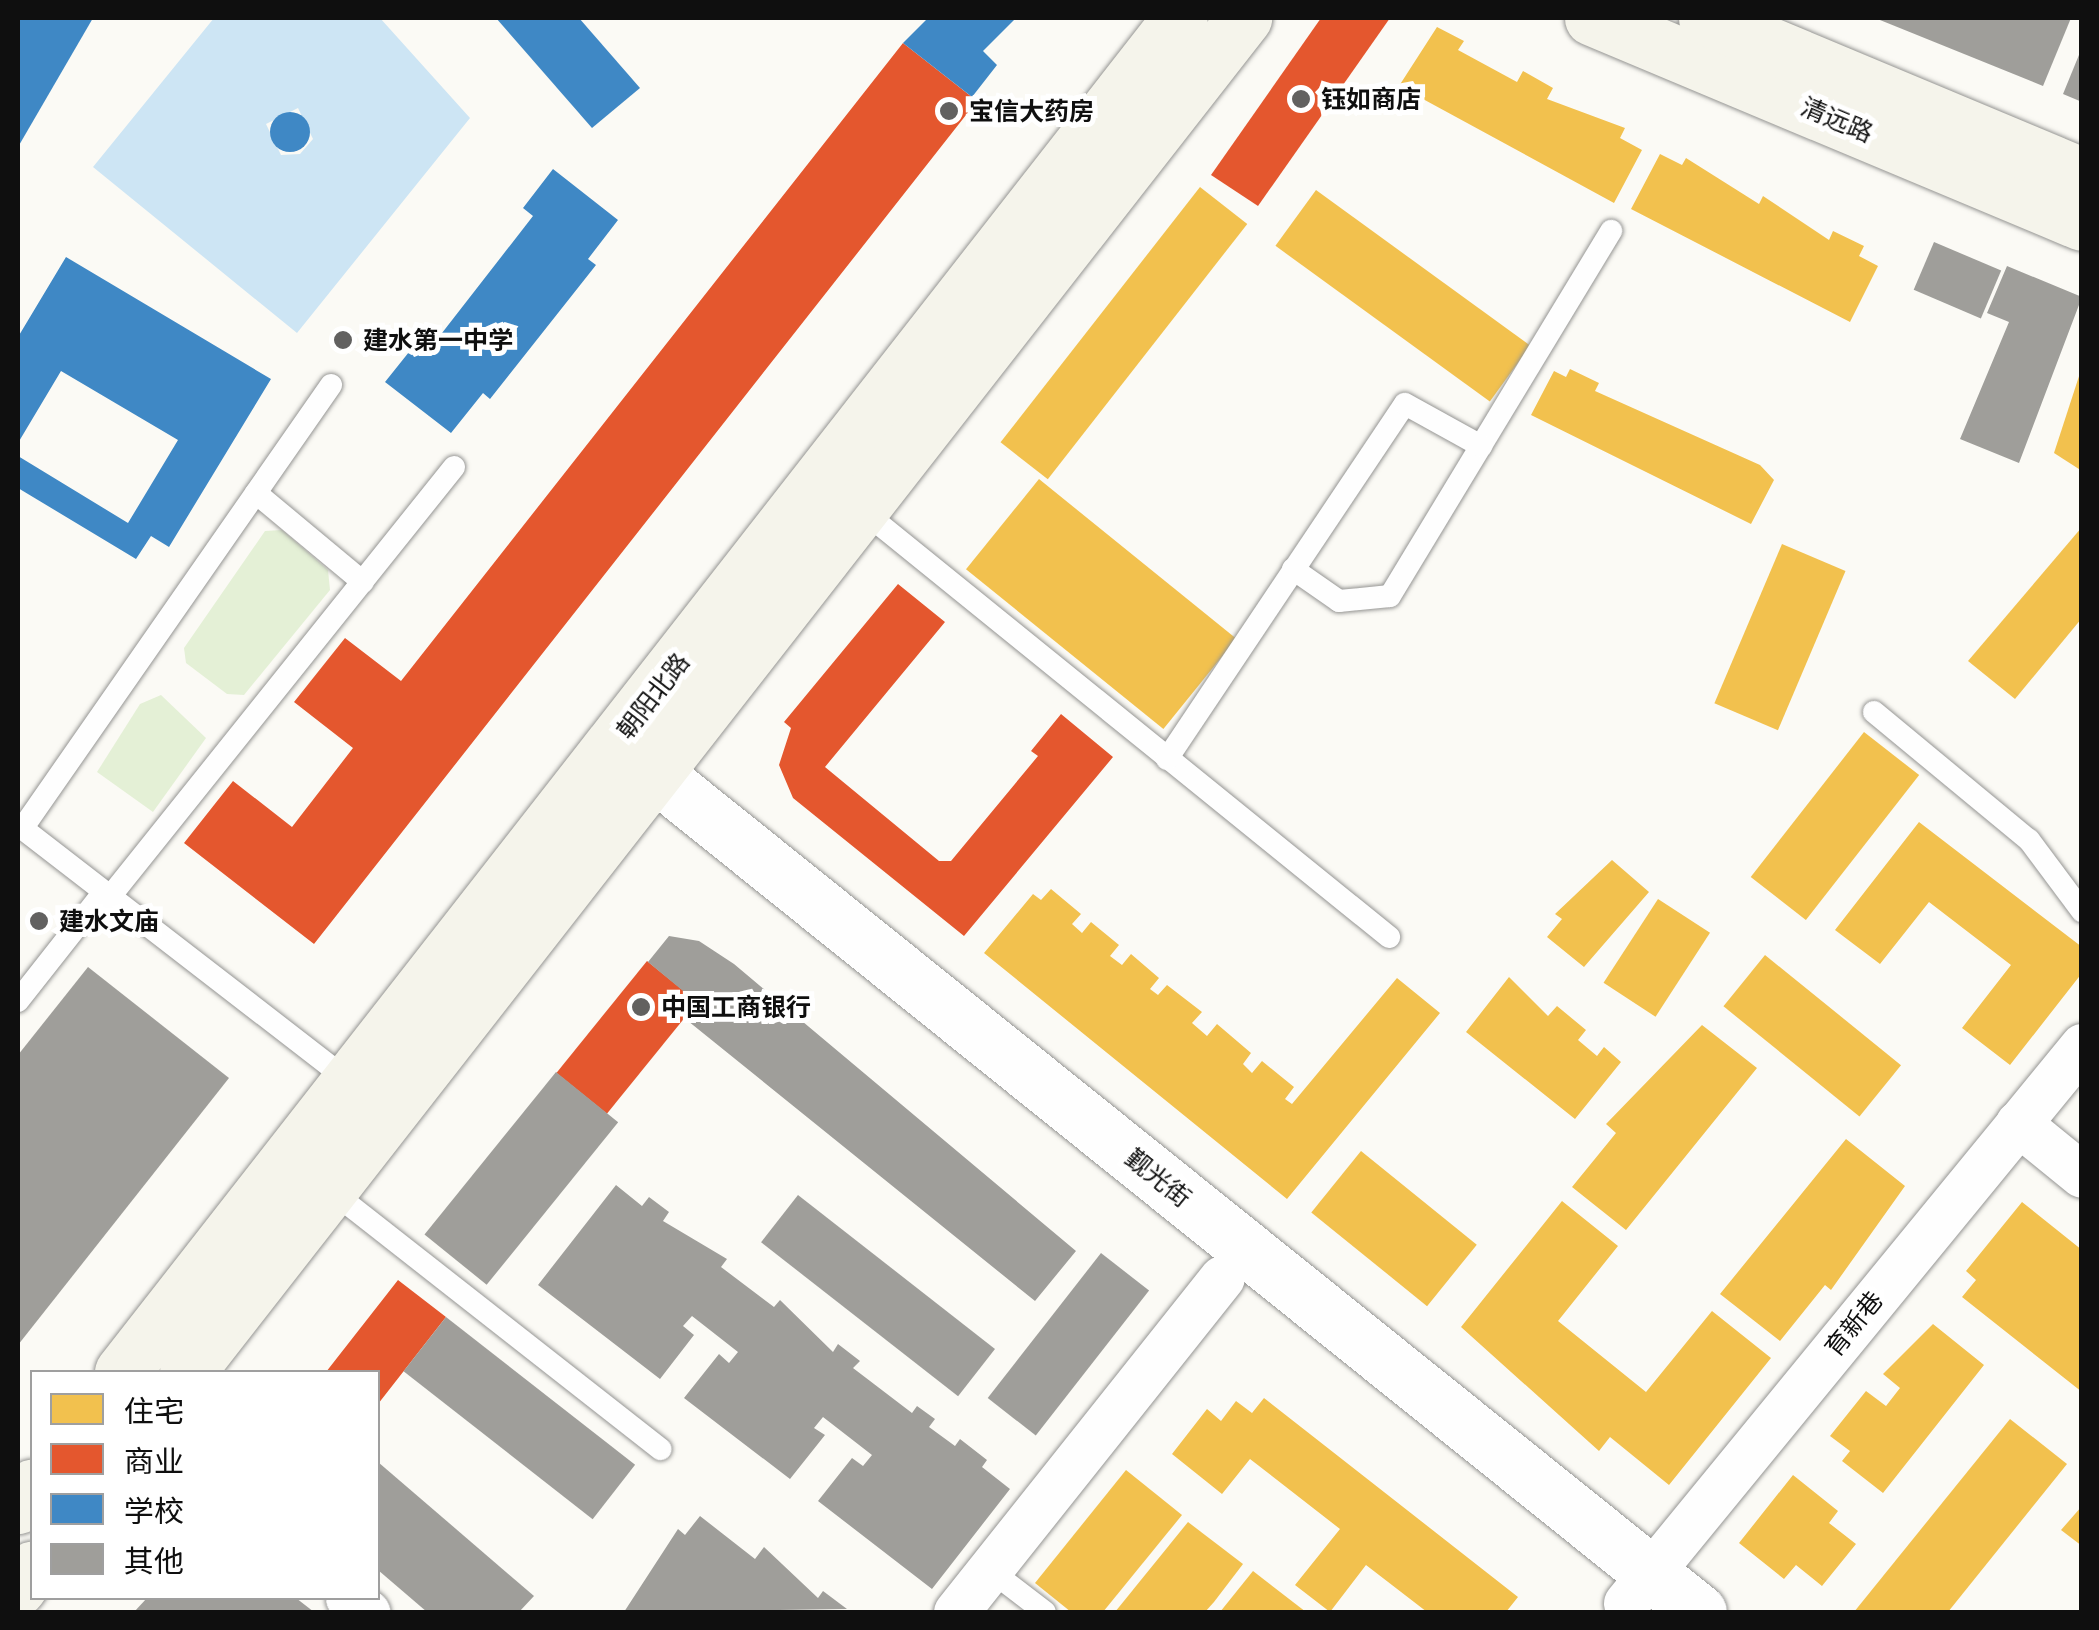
<!DOCTYPE html>
<html>
<head>
<meta charset="utf-8">
<style>
	body { margin:0 }
	#map { position:relative; width:2099px; height:1630px; overflow:hidden; background:#fbfaf5; font-family:"IBM Plex Serif","Noto Sans SC",serif }
	div>[style] { position:absolute }
	.green>* { inset:0; background:#e4f0d6 }
	.water>* { inset:0; background:#cde5f4 }
	.homes>* { inset:0; background:#f2c14e; transform-origin:0 0 }
	.shops>* { inset:0; background:#e4572e; transform-origin:0 0 }
	.schools>* { inset:0; background:#3f88c5 }
	.round { border-radius:50% }
	.building>* { inset:0; background:#9f9e9a; transform-origin:0 0 }
	.roads { filter:drop-shadow(0 0 2px #959593) drop-shadow(0 0 2px #959593) }
	.service>* { height:22px; margin:-11px; padding:0 11px; transform-origin:11px; border-radius:11px; background:#fefefe }
	.minor>* { height:45px; margin:-22.5px; padding:0 22.5px; transform-origin:22.5px; border-radius:22.5px; background:#fefefe }
	.tertiary>* { height:55px; margin:-27.5px; padding:0 27.5px; transform-origin:27.5px; border-radius:27.5px; background:#fefefe }
	.secondary>* { height:55px; margin:-27.5px; padding:0 27.5px; transform-origin:27.5px; border-radius:27.5px; background:#f5f4eb }
	.dots>* { width:28px; height:28px; translate:-50% -50%; box-sizing:border-box; border:5px solid #fff; border-radius:50% }
	span { translate:-50% -50%; white-space:nowrap; text-align:center; line-height:1.15; -webkit-text-stroke:10px #fff; paint-order:stroke }
	.poi-label { font-size:25px; color:#0f0f0f; font-weight:700 }
	.left { translate:0 -50%; text-align:left }
	.street-label { font-size:25px; color:#0f0f0f }
	.frame { position:absolute; inset:0; border:20px solid #0f0f0f; pointer-events:none }
	.legend { position:absolute; left:30px; top:1370px; width:350px; height:230px; box-sizing:border-box; background:#fff; border:2px solid #9f9f9f; margin:0; padding:12px 18px; list-style:none; font-size:30px; color:#0f0f0f }
	.legend li { display:flex; align-items:center; gap:20px; height:50px }
	.legend b { width:50px; border:2px solid #9f9f9f }
</style>
</head>
<body>
<div id="map">
	<div class="green">
		<i style="clip-path:polygon(282px 530px,328px 570px,330px 590px,244px 695px,227px 694px,186px 663px,184px 648px,265px 531px)"></i>
		<i style="clip-path:polygon(161px 695px,206px 738px,153px 812px,97px 772px,140px 704px)"></i>
	</div>
	<div class="water">
		<i style="clip-path:polygon(evenodd,214px 18px,380px 18px,470px 118px,297px 333px,93px 167px,214px 18px,298px 108px,313px 139px,300px 154px,281px 155px,266px 124px,298px 108px)"></i>
	</div>
	<div class="homes">
		<i style="clip-path:polygon(1437px 27px,1464px 41px,1458px 50px,1517px 82px,1523px 71px,1553px 88px,1547px 99px,1625px 128px,1620px 138px,1642px 150px,1614px 203px,1399px 86px)"></i>
		<i style="clip-path:polygon(1660px 154px,1682px 165px,1686px 158px,1759px 204px,1763px 196px,1829px 240px,1833px 231px,1864px 246px,1859px 256px,1878px 266px,1850px 322px,1631px 209px)"></i>
		<i style="left:1200px;top:187px;width:60px;height:324px;rotate:38deg"></i>
		<i style="left:1316px;top:190px;width:265px;height:69px;rotate:36deg"></i>
		<i style="clip-path:polygon(2082px 367px,2082px 471px,2054px 453px)"></i>
		<i style="clip-path:polygon(1570px 369px,1599px 383px,1595px 391px,1760px 465px,1774px 480px,1751px 524px,1531px 415px,1554px 371px,1566px 377px)"></i>
		<i style="left:1039px;top:479px;width:254px;height:116px;rotate:39deg"></i>
		<i style="clip-path:polygon(2082px 527px,2082px 618px,2015px 699px,1968px 661px)"></i>
		<i style="left:1782px;top:544px;width:69px;height:173px;rotate:23deg"></i>
		<i style="left:1864px;top:732px;width:70px;height:184px;rotate:38deg"></i>
		<i style="clip-path:polygon(1919px 822px,2082px 947px,2082px 973px,2010px 1065px,1962px 1028px,2011px 965px,1929px 902px,1880px 964px,1835px 930px)"></i>
		<i style="clip-path:polygon(1612px 860px,1649px 892px,1584px 967px,1547px 937px,1562px 919px,1555px 914px)"></i>
		<i style="clip-path:polygon(1051px 889px,1081px 914px,1072px 924px,1082px 933px,1091px 922px,1119px 945px,1110px 956px,1122px 965px,1131px 954px,1159px 978px,1150px 989px,1158px 995px,1167px 985px,1202px 1012px,1192px 1023px,1207px 1036px,1217px 1024px,1251px 1053px,1243px 1064px,1252px 1073px,1262px 1061px,1294px 1087px,1285px 1099px,1292px 1104px,1397px 978px,1440px 1013px,1287px 1199px,984px 953px,1033px 894px,1041px 900px)"></i>
		<i style="left:1658px;top:899px;width:62px;height:100px;rotate:33deg"></i>
		<i style="left:1765px;top:955px;width:175px;height:66px;rotate:39deg"></i>
		<i style="clip-path:polygon(1509px 977px,1548px 1016px,1557px 1006px,1586px 1030px,1578px 1040px,1597px 1056px,1604px 1047px,1621px 1062px,1575px 1119px,1466px 1032px)"></i>
		<i style="clip-path:polygon(1702px 1025px,1757px 1068px,1626px 1230px,1572px 1187px,1616px 1133px,1606px 1124px)"></i>
		<i style="clip-path:polygon(1846px 1139px,1905px 1186px,1831px 1290px,1825px 1285px,1780px 1341px,1720px 1294px)"></i>
		<i style="left:1361px;top:1151px;width:149px;height:79px;rotate:39deg"></i>
		<i style="clip-path:polygon(1562px 1201px,1618px 1246px,1558px 1321px,1646px 1392px,1712px 1311px,1771px 1358px,1669px 1485px,1610px 1437px,1599px 1451px,1461px 1327px)"></i>
		<i style="clip-path:polygon(2022px 1202px,2082px 1250px,2082px 1392px,1962px 1297px,1976px 1280px,1966px 1271px)"></i>
		<i style="clip-path:polygon(1933px 1324px,1984px 1365px,1883px 1493px,1842px 1461px,1850px 1451px,1830px 1436px,1866px 1391px,1886px 1406px,1900px 1388px,1883px 1374px)"></i>
		<i style="clip-path:polygon(1264px 1398px,1518px 1597px,1506px 1612px,1427px 1612px,1366px 1565px,1330px 1612px,1295px 1585px,1340px 1529px,1250px 1459px,1222px 1494px,1172px 1454px,1207px 1409px,1221px 1421px,1236px 1401px,1252px 1413px)"></i>
		<i style="clip-path:polygon(2010px 1419px,2067px 1464px,1948px 1612px,1854px 1612px)"></i>
		<i style="clip-path:polygon(1126px 1470px,1182px 1515px,1103px 1612px,1071px 1612px,1035px 1583px)"></i>
		<i style="clip-path:polygon(1793px 1475px,1838px 1511px,1829px 1523px,1856px 1544px,1822px 1586px,1796px 1565px,1784px 1579px,1739px 1543px)"></i>
		<i style="clip-path:polygon(2082px 1506px,2082px 1546px,2061px 1530px)"></i>
		<i style="clip-path:polygon(1188px 1522px,1243px 1564px,1214px 1602px,1205px 1612px,1115px 1612px)"></i>
		<i style="clip-path:polygon(1253px 1571px,1306px 1612px,1220px 1612px)"></i>
	</div>
	<div class="shops">
		<i style="clip-path:polygon(1321px 18px,1390px 18px,1258px 206px,1211px 175px)"></i>
		<i style="clip-path:polygon(903px 43px,977px 101px,314px 944px,184px 843px,233px 781px,292px 827px,353px 748px,294px 702px,345px 638px,401px 681px)"></i>
		<i style="clip-path:polygon(898px 584px,945px 622px,825px 767px,939px 861px,951px 861px,1038px 756px,1031px 751px,1061px 714px,1113px 757px,964px 936px,793px 798px,779px 765px,791px 728px,784px 722px)"></i>
		<i style="left:647px;top:961px;width:65px;height:144px;rotate:39deg"></i>
		<i style="clip-path:polygon(398px 1280px,446px 1317px,378px 1404px,378px 1372px,326px 1372px)"></i>
	</div>
	<div class="schools">
		<i style="clip-path:polygon(18px 18px,93px 18px,18px 147px)"></i>
		<i style="clip-path:polygon(496px 18px,579px 18px,640px 88px,592px 128px)"></i>
		<i style="clip-path:polygon(928px 18px,1016px 18px,983px 51px,997px 65px,972px 97px,903px 43px)"></i>
		<i class="round" style="left:270px;top:112px;width:40px;height:40px"></i>
		<i style="clip-path:polygon(553px 169px,618px 220px,588px 259px,596px 265px,490px 399px,483px 393px,451px 433px,385px 382px,417px 342px,428px 351px,533px 216px,523px 208px)"></i>
		<i style="clip-path:polygon(66px 257px,271px 379px,169px 547px,151px 536px,136px 559px,18px 488px,18px 456px,128px 523px,178px 440px,61px 371px,18px 443px,18px 337px)"></i>
	</div>
	<div class="building">
		<i style="clip-path:polygon(1875px 18px,2071px 18px,2043px 86px)"></i>
		<i style="clip-path:polygon(2081px 50px,2082px 50px,2082px 102px,2063px 94px)"></i>
		<i style="left:1934px;top:242px;width:73px;height:52px;rotate:23deg"></i>
		<i style="clip-path:polygon(2007px 266px,2082px 297px,2019px 463px,1960px 439px,2009px 322px,1987px 313px)"></i>
		<i style="clip-path:polygon(669px 936px,699px 941px,734px 964px,1076px 1251px,1035px 1301px,688px 1021px,700px 1005px,648px 962px)"></i>
		<i style="clip-path:polygon(88px 967px,229px 1078px,18px 1345px,18px 1055px)"></i>
		<i style="left:556px;top:1072px;width:80px;height:209px;rotate:39deg"></i>
		<i style="clip-path:polygon(616px 1185px,642px 1206px,649px 1197px,669px 1212px,663px 1221px,727px 1259px,721px 1267px,774px 1307px,780px 1300px,833px 1352px,838px 1344px,860px 1361px,853px 1368px,912px 1413px,917px 1406px,935px 1419px,929px 1427px,955px 1446px,960px 1439px,987px 1460px,982px 1467px,1010px 1489px,932px 1589px,818px 1501px,852px 1458px,863px 1466px,872px 1455px,823px 1417px,814px 1428px,825px 1435px,790px 1479px,684px 1398px,719px 1354px,729px 1363px,738px 1352px,692px 1316px,683px 1326px,694px 1335px,660px 1379px,538px 1285px)"></i>
		<i style="left:798px;top:1195px;width:250px;height:60px;rotate:38deg"></i>
		<i style="left:1101px;top:1253px;width:61px;height:184px;rotate:38deg"></i>
		<i style="left:446px;top:1317px;width:240px;height:69px;rotate:38deg"></i>
		<i style="clip-path:polygon(378px 1462px,534px 1596px,519px 1612px,427px 1612px,378px 1570px)"></i>
		<i style="clip-path:polygon(700px 1516px,755px 1559px,764px 1547px,818px 1598px,823px 1591px,847px 1609px,624px 1612px,678px 1529px,685px 1535px)"></i>
		<i style="clip-path:polygon(147px 1598px,296px 1598px,314px 1612px,134px 1612px)"></i>
	</div>
	<div class="roads">
		<div class="service">
			<i style="left:256px;top:493px;width:139px;rotate:39.8deg"></i>
			<i style="left:863px;top:511px;width:677px;rotate:39deg"></i>
			<i style="left:1293px;top:569px;width:56px;rotate:34.8deg"></i>
			<i style="left:1339px;top:601px;width:51px;rotate:-5.6deg"></i>
			<i style="left:1390px;top:596px;width:427px;rotate:-58.8deg"></i>
			<i style="left:1874px;top:712px;width:201px;rotate:39.6deg"></i>
			<i style="left:2029px;top:840px;width:89px;rotate:53.3deg"></i>
			<i style="left:1167px;top:759px;width:427px;rotate:-56.2deg"></i>
			<i style="left:1405px;top:404px;width:87px;rotate:28.9deg"></i>
			<i style="left:18px;top:825px;width:420px;rotate:37.7deg"></i>
			<i style="left:22px;top:829px;width:541px;rotate:-55.16deg"></i>
			<i style="left:109px;top:898px;width:552px;rotate:-51.32deg"></i>
			<i style="left:18px;top:1001px;width:137px;rotate:-51.8deg"></i>
			<i style="left:330px;top:1190px;width:420px;rotate:38.1deg"></i>
			<i style="left:990px;top:1570px;width:69px;rotate:37.4deg"></i>
		</div>
		<div class="minor">
			<i style="left:2018px;top:1123px;width:82px;rotate:39.1deg"></i>
			<i style="left:348px;top:1598px;width:24px;rotate:36deg"></i>
			<i style="left:1626px;top:1603px;width:720px;rotate:-50.69deg"></i>
			<i style="left:956px;top:1612px;width:427px;rotate:-51.5deg"></i>
		</div>
		<div class="tertiary">
			<i style="left:618px;top:744px;width:1386px;rotate:38.76deg"></i>
		</div>
		<div class="secondary">
			<i style="left:1592px;top:18px;width:531px;rotate:22.7deg"></i>
			<i style="left:1706px;top:18px;width:407px;rotate:22.7deg"></i>
			<i style="left:122px;top:1372px;width:1718px;rotate:-52deg"></i>
			<i style="left:187px;top:1372px;width:1718px;rotate:-52.02deg"></i>
			<i style="left:18px;top:1506px;width:24px;rotate:-54deg"></i>
			<i style="left:18px;top:1588px;width:24px;rotate:-54deg"></i>
		</div>
	</div>
	<div class="dots">
		<i style="left:1301px;top:99px;background:#626160"></i>
		<i style="left:949px;top:111px;background:#626160"></i>
		<i style="left:343px;top:340px;background:#626160"></i>
		<i style="left:39px;top:921px;background:#626160"></i>
		<i style="left:641px;top:1007px;background:#626160"></i>
	</div>
	<div class="poi-label">
		<span class="left" style="left:1321px;top:99px">钰如商店</span>
		<span class="left" style="left:969px;top:111px">宝信大药房</span>
		<span class="left" style="left:363px;top:340px">建水第一中学</span>
		<span class="left" style="left:59px;top:921px">建水文庙</span>
		<span class="left" style="left:661px;top:1007px">中国工商银行</span>
	</div>
	<div class="street-label">
		<span style="left:1837px;top:120px;rotate:23deg">清远路</span>
		<span style="left:653px;top:696px;rotate:-52deg">朝阳北路</span>
		<span style="left:1158px;top:1178px;rotate:39deg">觐光街</span>
		<span style="left:1854px;top:1324px;rotate:-51deg">育新巷</span>
	</div>
	<div class="frame"></div>
	<ul class="legend">
	<li><b style="height:28px;background:#f2c14e"></b>住宅</li>
	<li><b style="height:28px;background:#e4572e"></b>商业</li>
	<li><b style="height:28px;background:#3f88c5"></b>学校</li>
	<li><b style="height:28px;background:#9f9e9a"></b>其他</li>
	</ul>
</div>
</body>
</html>
